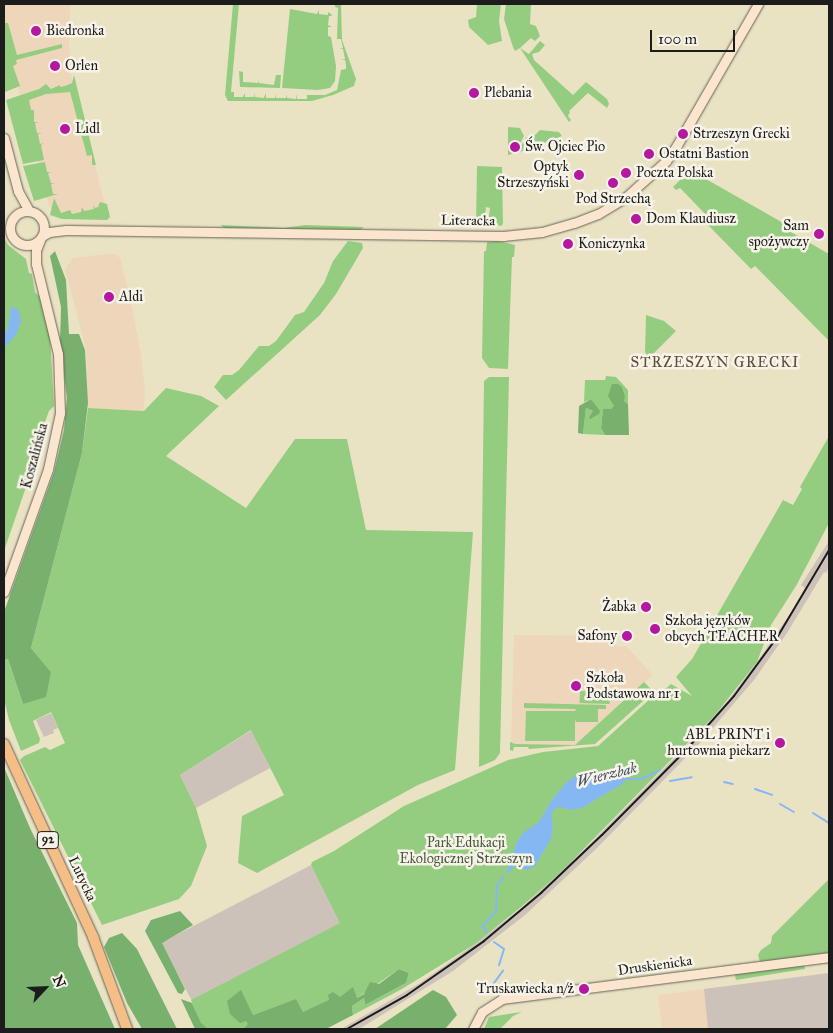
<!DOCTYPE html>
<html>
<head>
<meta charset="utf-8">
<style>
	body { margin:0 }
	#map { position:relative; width:833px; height:1033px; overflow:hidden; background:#e9e3c4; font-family:"IM FELL Great Primer",serif }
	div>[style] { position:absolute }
	.built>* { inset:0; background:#eed6bb }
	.industrial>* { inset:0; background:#ccc2b9 }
	.green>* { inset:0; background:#95cd80; transform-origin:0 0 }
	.forest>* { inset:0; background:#78b06e }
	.water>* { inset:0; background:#85b8f3 }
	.stream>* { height:2px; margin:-1px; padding:0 1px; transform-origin:1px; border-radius:1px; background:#85b8f3 }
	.roads { filter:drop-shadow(0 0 1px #646257) drop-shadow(0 0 1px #646257) }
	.secondary>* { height:9px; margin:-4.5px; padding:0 4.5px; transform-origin:4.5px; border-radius:4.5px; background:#fbe5cf }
	.secondary>.ring { margin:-4.5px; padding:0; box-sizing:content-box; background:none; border:9px solid #fbe5cf; border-radius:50% }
	.primary>* { height:10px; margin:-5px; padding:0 5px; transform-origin:5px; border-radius:5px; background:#f6be87 }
	.rail>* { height:2px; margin:-1px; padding:0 1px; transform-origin:1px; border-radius:1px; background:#1c1c1c }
	.dots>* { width:14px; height:14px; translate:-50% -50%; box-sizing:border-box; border:2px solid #f7f3e8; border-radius:50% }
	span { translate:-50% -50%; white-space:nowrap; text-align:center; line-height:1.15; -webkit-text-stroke:5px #f7f3e8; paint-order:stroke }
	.shield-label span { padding:1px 4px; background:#f7f3e8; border:1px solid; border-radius:4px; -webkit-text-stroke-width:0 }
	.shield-label { font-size:12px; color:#1c1c1c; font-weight:700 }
	.poi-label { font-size:14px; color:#1c1c1c }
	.left { translate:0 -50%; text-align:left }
	.right { translate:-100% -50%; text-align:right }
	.street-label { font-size:14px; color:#1c1c1c }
	.park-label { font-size:14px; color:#465a3f }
	.neighbourhood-label { font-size:15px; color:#5f4d36; letter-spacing:1px }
	.water-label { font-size:15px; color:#415367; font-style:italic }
	.frame { position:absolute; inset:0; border:5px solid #1c1c1c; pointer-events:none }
	.north { position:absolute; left:20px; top:963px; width:50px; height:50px; -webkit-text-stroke:4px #f7f3e8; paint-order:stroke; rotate:65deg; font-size:14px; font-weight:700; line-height:20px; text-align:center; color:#1c1c1c }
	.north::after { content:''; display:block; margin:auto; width:18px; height:22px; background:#1c1c1c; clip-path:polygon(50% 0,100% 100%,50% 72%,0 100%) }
	.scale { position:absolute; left:650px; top:30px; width:85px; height:22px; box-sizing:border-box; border:2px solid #1c1c1c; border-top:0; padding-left:6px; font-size:15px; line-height:18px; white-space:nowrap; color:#1c1c1c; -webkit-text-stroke:4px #f7f3e8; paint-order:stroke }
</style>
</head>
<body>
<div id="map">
	<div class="built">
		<i style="clip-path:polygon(4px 4px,70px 4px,69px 45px,71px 75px,107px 211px,104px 215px,59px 214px,49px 206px,4px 35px)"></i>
		<i style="clip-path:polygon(106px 254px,115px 254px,120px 258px,130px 296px,141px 355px,145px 391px,144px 411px,88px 408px,86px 349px,65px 269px,73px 258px)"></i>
		<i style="clip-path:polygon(514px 635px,615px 636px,615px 646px,626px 646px,653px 675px,575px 745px,511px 745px)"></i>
		<i style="clip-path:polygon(704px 989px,708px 1029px,662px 1029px,658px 995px)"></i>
	</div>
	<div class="industrial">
		<i style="clip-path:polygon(829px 541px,829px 567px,826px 573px,824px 572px,787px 633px,754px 680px,699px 744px,595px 850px,525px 915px,453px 971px,359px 1029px,341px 1029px,420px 983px,475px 944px,520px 909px,591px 843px,694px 738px,729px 699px,757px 662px,794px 608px,805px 588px,801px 585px)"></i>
		<i style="clip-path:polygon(51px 713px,58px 728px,53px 730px,54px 733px,44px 737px,36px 720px)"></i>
		<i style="clip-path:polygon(252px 730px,270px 768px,196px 808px,180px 775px)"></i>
		<i style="clip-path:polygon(311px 865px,369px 977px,325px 1009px,286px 1029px,207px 1029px,161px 943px)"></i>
		<i style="clip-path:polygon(829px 973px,829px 1029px,708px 1029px,704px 989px)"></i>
	</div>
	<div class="green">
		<i style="clip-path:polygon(233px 4px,239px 4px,231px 92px,234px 92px,234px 97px,243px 97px,245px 93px,245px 97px,254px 97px,255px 93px,255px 97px,264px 98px,266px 93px,266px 98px,275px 98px,275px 94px,276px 98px,286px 98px,286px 94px,287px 98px,296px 99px,297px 94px,297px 99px,307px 99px,307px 95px,325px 95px,337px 90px,341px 70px,346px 69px,346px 64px,345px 60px,341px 60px,345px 59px,343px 49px,339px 49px,343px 48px,341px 39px,337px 39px,338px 8px,335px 7px,335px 4px,341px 4px,342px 40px,356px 79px,354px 86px,333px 95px,312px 101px,228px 101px,225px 95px)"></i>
		<i style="clip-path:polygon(477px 4px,501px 4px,499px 21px,502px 41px,488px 45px,469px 27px,468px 20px,476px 17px)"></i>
		<i style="clip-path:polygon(506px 4px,531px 4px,530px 24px,536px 26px,540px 36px,535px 41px,531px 38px,520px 48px,529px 54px,540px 41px,545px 45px,539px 52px,532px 54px,534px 60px,573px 95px,586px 82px,607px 99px,609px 104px,607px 108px,588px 93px,569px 111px,570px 112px,568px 116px,571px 120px,569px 122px,520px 48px,515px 51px,513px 47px,504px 19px)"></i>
		<i style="clip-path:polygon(290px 9px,317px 14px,319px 10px,319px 14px,328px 15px,328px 12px,331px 14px,332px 16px,329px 16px,328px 25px,332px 27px,328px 27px,328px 36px,331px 37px,336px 66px,335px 81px,330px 88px,318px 90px,282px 88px)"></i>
		<i style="clip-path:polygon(4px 23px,8px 23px,17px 55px,62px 44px,62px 48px,16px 60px,17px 64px,13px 66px,20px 86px,5px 92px)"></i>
		<i style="clip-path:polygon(239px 71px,243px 72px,243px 82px,258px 83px,258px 80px,259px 83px,274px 85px,276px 75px,281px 75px,280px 88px,240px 87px)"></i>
		<i style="clip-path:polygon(74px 75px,96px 165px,92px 165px,92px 155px,87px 156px,70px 92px,46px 94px,29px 100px,31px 110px,34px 110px,34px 122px,39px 122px,35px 123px,37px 133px,42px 133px,38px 134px,40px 144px,44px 143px,41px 145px,44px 160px,23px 164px,6px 100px,39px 89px,46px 84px,51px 89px,60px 85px,60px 87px,65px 86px,72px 83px)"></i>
		<i style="clip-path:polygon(508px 127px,520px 128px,524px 136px,515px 153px,508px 155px)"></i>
		<i style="clip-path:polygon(540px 130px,559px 132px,562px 136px,517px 153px,526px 137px,533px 137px)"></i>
		<i style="clip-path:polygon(45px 162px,47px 172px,52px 172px,48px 173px,51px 183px,55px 183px,51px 184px,53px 194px,58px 194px,34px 201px,23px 166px)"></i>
		<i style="clip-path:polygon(477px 166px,502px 167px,503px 224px,501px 226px,488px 223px,490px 208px,486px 207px,484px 225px,476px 225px)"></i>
		<i style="clip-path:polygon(690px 170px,785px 224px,784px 228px,829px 254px,829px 341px,755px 266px,751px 269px,710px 227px,707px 224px,711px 220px,680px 188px,676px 190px,673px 187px)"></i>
		<i style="clip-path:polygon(54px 198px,61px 213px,70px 210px,72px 214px,81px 212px,82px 207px,84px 211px,94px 209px,93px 205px,95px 208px,98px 207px,100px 202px,107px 204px,110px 217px,107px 220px,62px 219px,50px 215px)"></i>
		<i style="clip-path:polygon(221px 225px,284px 228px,305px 225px,364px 227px,359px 231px,225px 229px)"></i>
		<i style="clip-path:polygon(4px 237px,8px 245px,26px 259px,29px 273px,32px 274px,35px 292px,41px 298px,50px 336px,54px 406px,49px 411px,39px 438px,26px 487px,4px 551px)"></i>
		<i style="clip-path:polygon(348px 241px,362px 243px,363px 248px,336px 294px,320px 315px,226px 400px,214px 387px,223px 375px,232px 375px,239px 370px,259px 346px,269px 346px,276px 341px,295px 315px,304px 312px,324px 283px,333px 261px)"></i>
		<i style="clip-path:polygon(498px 241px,515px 245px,514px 257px,512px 257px,508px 369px,489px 368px,482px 358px,484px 251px,486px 251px,487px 242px)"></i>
		<i style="clip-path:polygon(646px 315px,664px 321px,676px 331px,649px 358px,645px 352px)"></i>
		<i style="clip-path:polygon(606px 376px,616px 377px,628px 390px,628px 404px,624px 401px,611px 409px,603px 409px,601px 428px,605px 435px,583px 434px,586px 408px,599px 414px,591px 399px,584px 402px,585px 380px,605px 380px)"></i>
		<i style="clip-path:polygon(489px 377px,509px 377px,500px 753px,495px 760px,479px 767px,484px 381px)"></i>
		<i style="clip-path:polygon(166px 388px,201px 396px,219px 406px,166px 456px,246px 508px,295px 439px,347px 439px,366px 530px,473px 532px,455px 770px,418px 785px,257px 873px,238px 863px,242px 816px,284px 795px,251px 730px,180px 775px,196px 808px,207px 846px,191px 886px,179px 899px,102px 925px,20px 760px,24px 756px,45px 747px,50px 750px,65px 743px,51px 712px,33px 721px,40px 739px,39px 743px,21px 751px,9px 720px,4px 699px,4px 660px,8px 659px,23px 704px,51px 672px,31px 648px,82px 453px,88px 408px,144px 411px)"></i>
		<i style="clip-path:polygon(829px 436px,829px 523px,796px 586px,771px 625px,757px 662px,715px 715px,564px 869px,521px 907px,475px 944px,402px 989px,353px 1015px,352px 1006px,364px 998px,365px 1005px,406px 983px,409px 973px,399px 969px,357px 998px,340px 997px,303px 1012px,296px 999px,253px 1015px,241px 991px,248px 1024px,243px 1029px,208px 1029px,201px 1024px,191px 1000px,340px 923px,311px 865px,312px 862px,334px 851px,404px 806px,508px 760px,543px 752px,598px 746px,651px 698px,653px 700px,671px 684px,692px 696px,676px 677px,692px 659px,783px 500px,793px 505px,802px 489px,800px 487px)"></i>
		<i style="clip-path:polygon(644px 682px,651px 689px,651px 694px,595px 744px,529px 749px,528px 747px,514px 747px,513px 751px,510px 750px,510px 742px,515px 744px,575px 745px)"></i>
		<i style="left:580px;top:691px;width:30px;height:12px;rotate:2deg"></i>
		<i style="clip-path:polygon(524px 703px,606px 705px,606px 709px,598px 709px,598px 722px,576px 722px,575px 719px,575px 741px,525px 741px,526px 711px,575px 711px,576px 709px,524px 708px)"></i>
		<i style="clip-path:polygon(829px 879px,829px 954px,760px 962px,758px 955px,761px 950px,771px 943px,772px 936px)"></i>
		<i style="left:804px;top:963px;width:6px;height:70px;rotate:81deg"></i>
		<i style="clip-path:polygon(522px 1012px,513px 1016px,500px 1029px,484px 1029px,489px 1017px)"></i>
	</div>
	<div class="forest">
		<i style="clip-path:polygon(55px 251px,66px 280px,69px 334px,79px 334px,85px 350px,88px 403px,82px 453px,31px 648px,51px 672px,46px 697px,23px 704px,8px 659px,4px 660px,4px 612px,54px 472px,64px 430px,67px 398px,60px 343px,61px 307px,50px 256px)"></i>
		<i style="clip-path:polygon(612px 384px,618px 384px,622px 387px,625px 397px,624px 401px,628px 404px,629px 435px,605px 435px,601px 428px,603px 409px,611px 409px,614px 406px,608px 396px)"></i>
		<i style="clip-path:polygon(591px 399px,600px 411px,599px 414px,590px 419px,589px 418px,593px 411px,586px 408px,583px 434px,578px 433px,579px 406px)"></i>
		<i style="clip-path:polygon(4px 767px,30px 828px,77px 923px,78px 945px,115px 1029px,4px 1029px)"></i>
		<i style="clip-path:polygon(180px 911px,193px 925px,162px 943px,185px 989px,182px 994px,178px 993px,145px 931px,151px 920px)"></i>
		<i style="clip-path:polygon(122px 933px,137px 949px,177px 1029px,142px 1029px,127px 1003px,104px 947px,109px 938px)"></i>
		<i style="clip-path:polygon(399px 969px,409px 973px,406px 983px,365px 1005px,364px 998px,352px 1006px,353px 1015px,326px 1029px,243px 1029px,248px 1024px,246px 1021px,240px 1023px,230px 1014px,227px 1001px,241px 990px,253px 1015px,296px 999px,303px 1012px,329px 1000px,328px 995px,333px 992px,340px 997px,353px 987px,357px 998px,364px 994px,370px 982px,379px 984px)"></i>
		<i style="clip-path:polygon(433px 990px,446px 997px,457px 1015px,445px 1029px,375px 1029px)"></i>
		<i style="clip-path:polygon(181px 999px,192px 1003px,201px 1023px,208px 1029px,195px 1029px)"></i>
	</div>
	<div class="water">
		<i style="clip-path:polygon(11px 307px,18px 309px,21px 321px,16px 335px,4px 348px,4px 333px,8px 329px)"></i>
		<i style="clip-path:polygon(603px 772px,621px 775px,626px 779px,622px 784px,582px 808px,571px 810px,560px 807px,555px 808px,551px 814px,553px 825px,551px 839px,535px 866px,527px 870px,514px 866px,510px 872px,506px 873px,518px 840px,524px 832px,539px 822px,552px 800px,567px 782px,577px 775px)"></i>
	</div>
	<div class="stream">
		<i style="left:625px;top:779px;width:16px"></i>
		<i style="left:641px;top:779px;width:21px;rotate:-25deg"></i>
		<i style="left:670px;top:781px;width:22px;rotate:-10deg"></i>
		<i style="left:724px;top:782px;width:9px;rotate:13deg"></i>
		<i style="left:755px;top:789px;width:18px;rotate:19deg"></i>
		<i style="left:780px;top:804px;width:16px;rotate:30deg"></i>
		<i style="left:813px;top:813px;width:19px;rotate:32deg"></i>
		<i style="left:487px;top:933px;width:9px;rotate:-117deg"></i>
		<i style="left:483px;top:925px;width:19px;rotate:-47deg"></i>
		<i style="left:496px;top:911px;width:25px;rotate:-88deg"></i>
		<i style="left:497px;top:886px;width:12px;rotate:-55deg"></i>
		<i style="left:494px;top:942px;width:12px;rotate:35deg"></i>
		<i style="left:504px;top:949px;width:17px;rotate:107deg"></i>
		<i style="left:486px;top:994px;width:29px;rotate:-54deg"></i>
	</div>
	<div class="roads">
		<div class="secondary">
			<i style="left:4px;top:138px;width:55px;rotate:75.2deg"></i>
			<i style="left:18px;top:191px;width:23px;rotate:61deg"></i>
			<i class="ring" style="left:10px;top:211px;width:25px;height:25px"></i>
			<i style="left:42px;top:236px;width:8px;rotate:-30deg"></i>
			<i style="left:49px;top:232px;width:17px;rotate:-7deg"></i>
			<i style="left:66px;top:230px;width:437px;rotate:0.8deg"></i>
			<i style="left:503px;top:236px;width:39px;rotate:-6deg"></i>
			<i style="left:542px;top:232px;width:33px;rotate:-16deg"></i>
			<i style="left:574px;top:223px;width:26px;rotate:-21deg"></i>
			<i style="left:598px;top:214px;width:33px;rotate:-31deg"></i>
			<i style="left:626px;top:197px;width:54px;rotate:-42deg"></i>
			<i style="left:666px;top:161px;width:19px;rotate:-55deg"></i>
			<i style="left:677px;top:145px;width:163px;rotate:-60.1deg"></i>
			<i style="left:4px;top:592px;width:131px;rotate:-70.3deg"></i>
			<i style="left:48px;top:469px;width:57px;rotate:-77.9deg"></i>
			<i style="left:60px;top:413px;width:59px;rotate:-91.9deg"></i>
			<i style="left:58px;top:354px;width:93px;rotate:-103.7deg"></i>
			<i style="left:36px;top:264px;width:14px;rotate:-90deg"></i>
			<i style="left:36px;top:250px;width:11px;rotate:-68deg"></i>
			<i style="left:473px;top:1029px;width:19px;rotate:-62deg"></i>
			<i style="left:482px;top:1012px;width:24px;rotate:-33deg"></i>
			<i style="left:502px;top:999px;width:330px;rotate:-7.3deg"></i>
		</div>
		<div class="primary">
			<i style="left:4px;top:744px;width:213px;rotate:65.2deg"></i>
			<i style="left:93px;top:937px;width:98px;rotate:69.7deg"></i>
		</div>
	</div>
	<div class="rail">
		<i style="left:347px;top:1029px;width:69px;rotate:-29.5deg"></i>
		<i style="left:407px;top:995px;width:94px;rotate:-35deg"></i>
		<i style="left:484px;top:941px;width:75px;rotate:-40.1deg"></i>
		<i style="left:541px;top:893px;width:84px;rotate:-43.6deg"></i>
		<i style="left:602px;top:835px;width:121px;rotate:-45.3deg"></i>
		<i style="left:687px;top:749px;width:71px;rotate:-48.4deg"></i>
		<i style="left:734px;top:696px;width:74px;rotate:-53.7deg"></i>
		<i style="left:778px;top:636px;width:100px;rotate:-59.3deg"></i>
	</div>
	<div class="dots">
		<i style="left:36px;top:31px;background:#b5179e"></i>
		<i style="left:55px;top:66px;background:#b5179e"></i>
		<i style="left:474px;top:93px;background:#b5179e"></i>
		<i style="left:65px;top:129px;background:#b5179e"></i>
		<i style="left:683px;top:134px;background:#b5179e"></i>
		<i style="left:515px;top:147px;background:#b5179e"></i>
		<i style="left:649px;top:154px;background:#b5179e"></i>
		<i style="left:626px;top:173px;background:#b5179e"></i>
		<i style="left:579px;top:175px;background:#b5179e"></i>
		<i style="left:613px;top:183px;background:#b5179e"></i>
		<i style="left:636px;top:219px;background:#b5179e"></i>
		<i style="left:819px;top:234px;background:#b5179e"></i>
		<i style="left:568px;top:244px;background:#b5179e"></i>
		<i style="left:109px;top:297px;background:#b5179e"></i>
		<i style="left:646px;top:607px;background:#b5179e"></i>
		<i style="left:655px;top:629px;background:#b5179e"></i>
		<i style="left:627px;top:636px;background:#b5179e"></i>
		<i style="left:576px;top:686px;background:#b5179e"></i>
		<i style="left:780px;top:743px;background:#b5179e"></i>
		<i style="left:584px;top:989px;background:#b5179e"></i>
	</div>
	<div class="shield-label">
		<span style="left:48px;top:840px">92</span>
	</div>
	<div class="poi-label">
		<span class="left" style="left:46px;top:31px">Biedronka</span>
		<span class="left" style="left:65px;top:66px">Orlen</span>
		<span class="left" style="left:484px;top:93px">Plebania</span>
		<span class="left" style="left:75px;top:129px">Lidl</span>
		<span class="left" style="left:693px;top:134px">Strzeszyn Grecki</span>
		<span class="left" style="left:525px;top:147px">Św. Ojciec Pio</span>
		<span class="left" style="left:659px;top:154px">Ostatni Bastion</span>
		<span class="right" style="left:569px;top:175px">Optyk<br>Strzeszyński</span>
		<span class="left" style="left:636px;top:173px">Poczta Polska</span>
		<span style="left:613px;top:199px">Pod Strzechą</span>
		<span class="left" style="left:646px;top:219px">Dom Klaudiusz</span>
		<span class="right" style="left:809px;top:234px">Sam<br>spożywczy</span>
		<span class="left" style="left:578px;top:244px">Koniczynka</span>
		<span class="left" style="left:119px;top:297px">Aldi</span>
		<span class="right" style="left:636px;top:607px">Żabka</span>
		<span class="left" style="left:665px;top:629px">Szkoła języków<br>obcych TEACHER</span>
		<span class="right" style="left:617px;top:636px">Safony</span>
		<span class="left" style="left:586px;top:686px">Szkoła<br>Podstawowa nr 1</span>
		<span class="right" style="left:770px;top:743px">ABL PRINT i<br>hurtownia piekarz</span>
		<span class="right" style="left:574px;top:989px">Truskawiecka n/ż</span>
	</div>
	<div class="street-label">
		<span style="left:468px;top:221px;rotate:1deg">Literacka</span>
		<span style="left:35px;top:456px;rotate:-75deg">Koszalińska</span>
		<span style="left:82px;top:879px;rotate:65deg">Lutycka</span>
		<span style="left:655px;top:966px;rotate:-8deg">Druskienicka</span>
	</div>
	<div class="park-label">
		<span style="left:466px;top:851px">Park Edukacji<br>Ekologicznej Strzeszyn</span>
	</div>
	<div class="neighbourhood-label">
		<span style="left:715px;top:363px">STRZESZYN GRECKI</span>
	</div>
	<div class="water-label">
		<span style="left:607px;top:775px;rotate:-14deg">Wierzbak</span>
	</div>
	<div class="frame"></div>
	<div class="north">N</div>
	<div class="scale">100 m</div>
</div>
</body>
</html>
